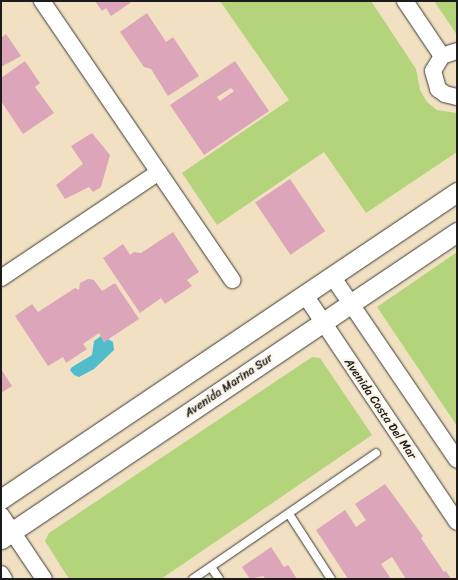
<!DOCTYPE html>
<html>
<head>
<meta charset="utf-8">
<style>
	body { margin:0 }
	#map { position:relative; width:458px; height:580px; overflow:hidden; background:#f1e1c2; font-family:Sriracha,sans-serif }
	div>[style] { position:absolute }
	.green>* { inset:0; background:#b4d47c }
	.water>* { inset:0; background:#50bccc }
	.building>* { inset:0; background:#dda5b9; transform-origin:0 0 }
	.roads { filter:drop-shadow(0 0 1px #3c3a35) drop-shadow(0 0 1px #3c3a35) }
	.service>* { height:8px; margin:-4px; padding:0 4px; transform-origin:4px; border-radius:4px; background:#fff }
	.minor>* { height:16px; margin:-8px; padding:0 8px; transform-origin:8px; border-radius:8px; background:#fff }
	.tertiary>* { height:19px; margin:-9.5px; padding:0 9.5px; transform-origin:9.5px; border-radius:9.5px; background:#fff }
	span { translate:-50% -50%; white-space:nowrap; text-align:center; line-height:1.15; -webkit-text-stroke:4px #fcf5e5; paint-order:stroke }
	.street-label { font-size:12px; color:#1c1c1c }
	.frame { position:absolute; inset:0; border:2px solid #1c1c1c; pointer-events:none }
</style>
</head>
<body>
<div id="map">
	<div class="green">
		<i style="clip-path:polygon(220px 1px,371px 1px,416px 69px,420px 90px,427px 102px,437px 110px,457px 113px,457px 152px,366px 213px,324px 152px,217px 225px,182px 173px,289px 100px)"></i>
		<i style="clip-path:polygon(434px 1px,457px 1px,457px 35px)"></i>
		<i style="clip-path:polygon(457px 252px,457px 426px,377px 307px)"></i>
		<i style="clip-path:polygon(312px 357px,320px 358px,372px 435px,161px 579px,69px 579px,45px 541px,49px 533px)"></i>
	</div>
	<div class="water">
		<i style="clip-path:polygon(101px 336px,104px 342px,108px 339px,113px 342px,114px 350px,94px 369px,79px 377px,74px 375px,70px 370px,72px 367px,92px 355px,94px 341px)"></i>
	</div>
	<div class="building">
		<i style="clip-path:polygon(95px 1px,133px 1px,111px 16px,106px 8px,102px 11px)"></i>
		<i style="clip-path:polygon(147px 13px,166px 42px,173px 37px,199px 76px,168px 96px,151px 69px,144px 67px,120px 32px)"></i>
		<i style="clip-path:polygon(6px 34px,21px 56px,1px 67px,1px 38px)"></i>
		<i style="clip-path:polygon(25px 61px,40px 83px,35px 87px,54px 113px,23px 134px,1px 101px,1px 78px)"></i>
		<i style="clip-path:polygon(evenodd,235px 61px,269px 111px,204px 155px,170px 105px,235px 61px,231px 88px,234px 91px,220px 101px,217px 97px,231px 88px)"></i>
		<i style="clip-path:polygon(92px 133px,110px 155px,101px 187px,93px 192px,89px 187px,65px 199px,56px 185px,83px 164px,71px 146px)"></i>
		<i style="left:290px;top:179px;width:63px;height:42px;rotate:56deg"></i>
		<i style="clip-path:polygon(173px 232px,199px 272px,187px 280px,192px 286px,165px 304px,161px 298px,140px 313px,103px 258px,123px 244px,130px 255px,134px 252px,141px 253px)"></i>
		<i style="clip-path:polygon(88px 279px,94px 280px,102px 291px,115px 283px,139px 319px,104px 342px,99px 333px,83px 344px,87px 349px,66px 363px,63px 357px,48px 366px,15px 316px,32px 304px,38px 312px,75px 288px,79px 290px,80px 283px)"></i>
		<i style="clip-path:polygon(1px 369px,12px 386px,1px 393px)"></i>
		<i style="clip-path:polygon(385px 484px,423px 536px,421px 538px,444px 572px,446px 571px,451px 579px,406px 579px,392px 557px,381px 564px,391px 579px,348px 579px,316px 530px,345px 510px,356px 527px,366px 520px,355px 504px)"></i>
		<i style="clip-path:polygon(271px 547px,284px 567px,288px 565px,297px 579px,266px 579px,263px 576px,250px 579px,242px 567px)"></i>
	</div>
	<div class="roads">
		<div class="service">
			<i style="left:289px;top:514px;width:77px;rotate:57.1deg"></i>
			<i style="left:211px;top:567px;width:14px;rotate:56deg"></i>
			<i style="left:193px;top:579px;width:222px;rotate:-34.5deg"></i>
		</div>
		<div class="minor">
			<i style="left:42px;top:1px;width:338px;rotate:55.7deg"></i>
			<i style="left:405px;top:1px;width:66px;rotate:56.1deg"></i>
			<i style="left:457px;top:51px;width:16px;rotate:162deg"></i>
			<i style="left:442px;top:56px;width:17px;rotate:121deg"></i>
			<i style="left:433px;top:71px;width:19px;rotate:74deg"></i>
			<i style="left:438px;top:89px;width:9px;rotate:36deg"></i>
			<i style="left:445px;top:94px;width:12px;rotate:14deg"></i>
			<i style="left:332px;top:276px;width:222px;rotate:55.8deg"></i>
			<i style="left:1px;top:278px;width:190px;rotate:-33.9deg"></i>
			<i style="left:305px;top:295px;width:273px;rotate:56.2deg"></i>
			<i style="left:1px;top:515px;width:77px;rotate:56.1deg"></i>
			<i style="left:1px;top:574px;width:6px;rotate:59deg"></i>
		</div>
		<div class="tertiary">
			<i style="left:1px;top:499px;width:550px;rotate:-33.95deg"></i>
			<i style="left:1px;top:539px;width:550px;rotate:-33.95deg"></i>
		</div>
	</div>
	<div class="street-label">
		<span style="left:229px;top:386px;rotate:-34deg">Avenida Marina Sur</span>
		<span style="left:380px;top:409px;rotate:56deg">Avenida Costa Del Mar</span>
	</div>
	<div class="frame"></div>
</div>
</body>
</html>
